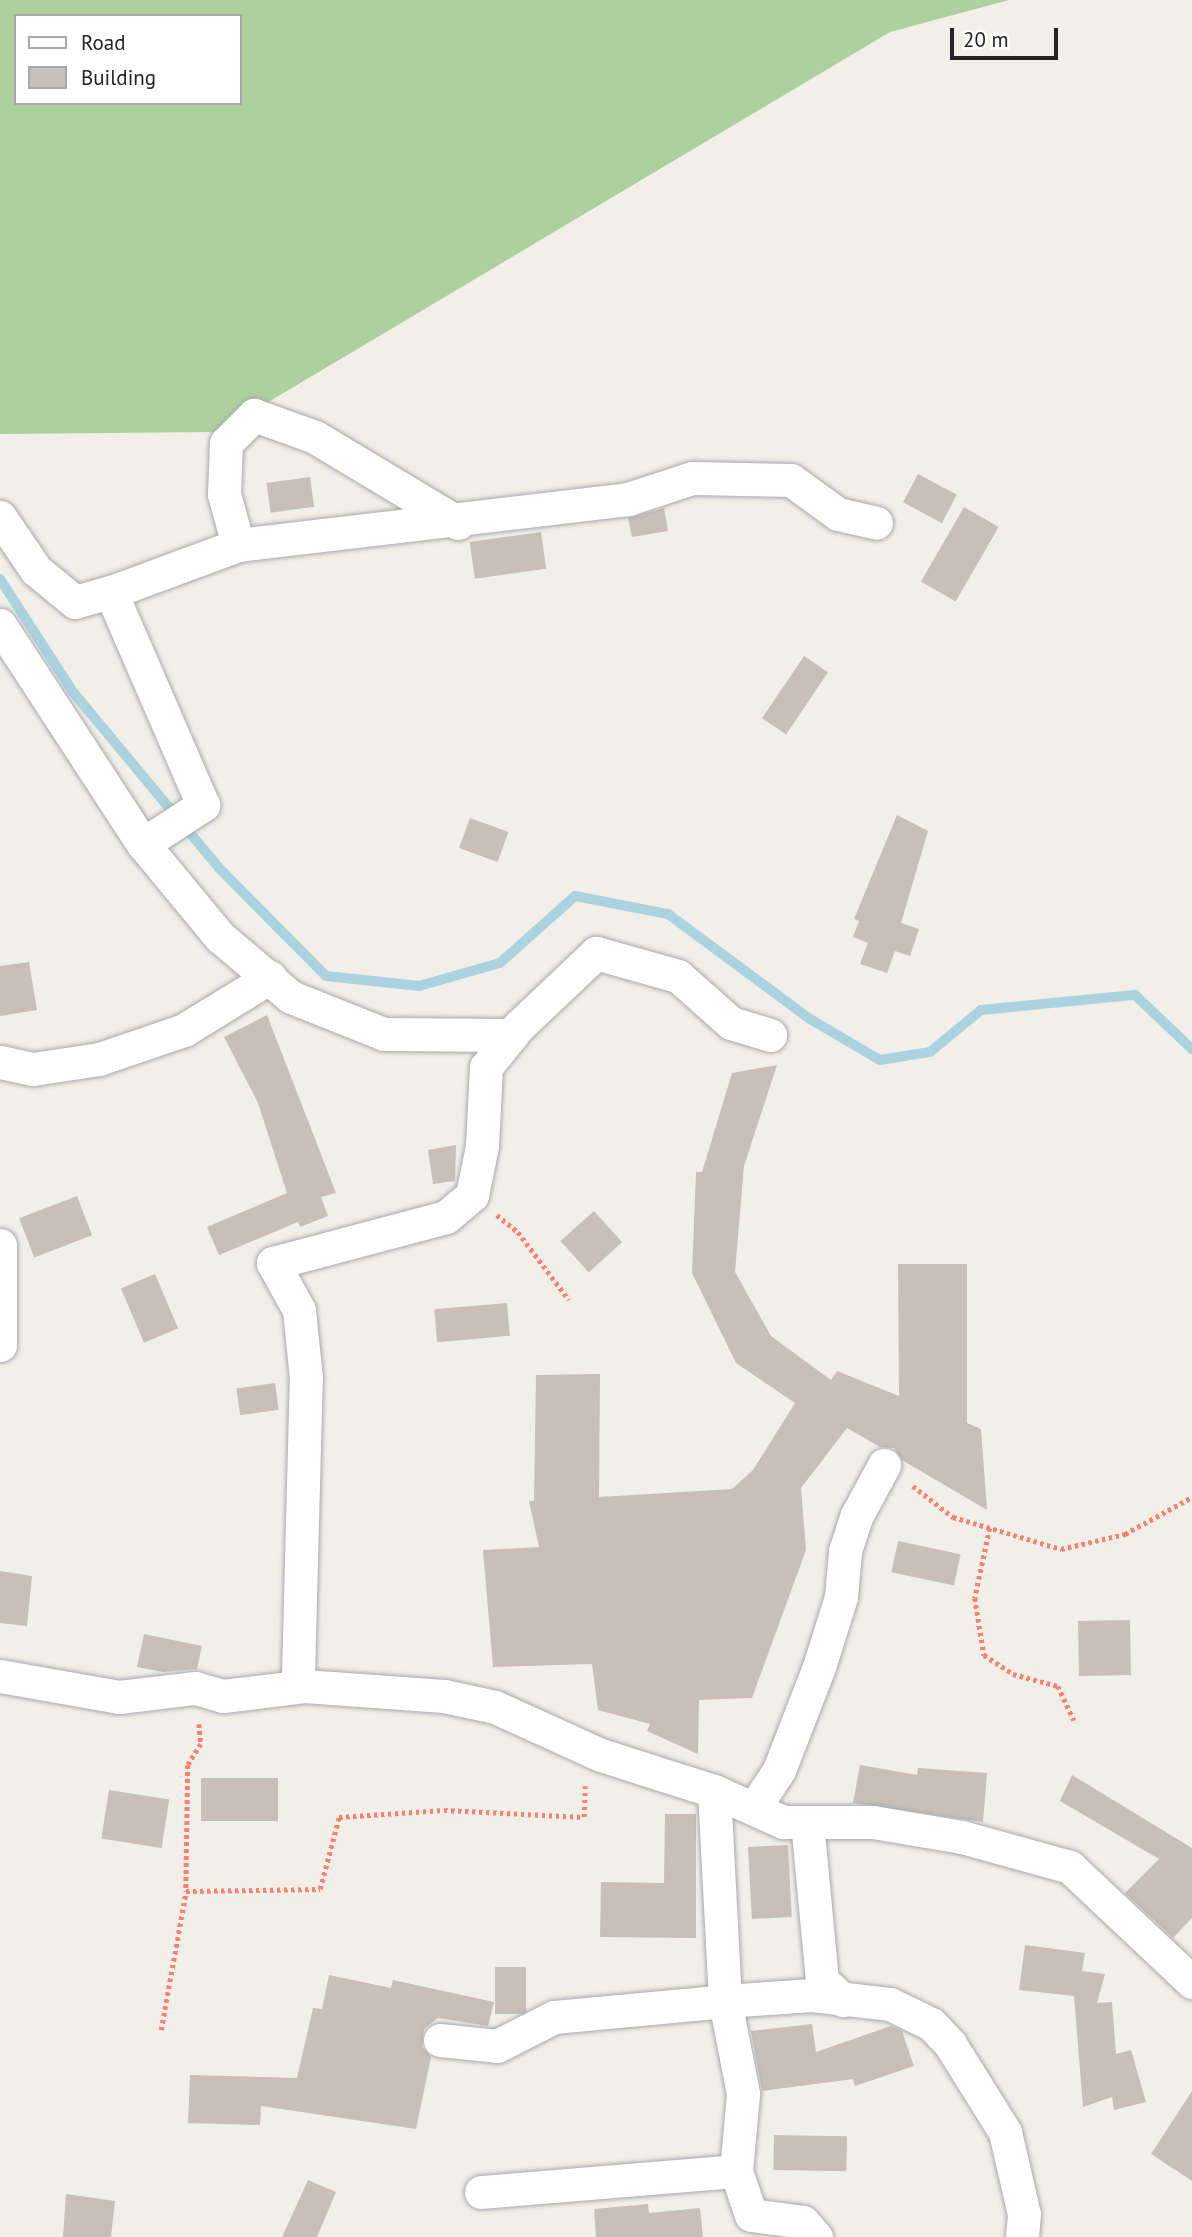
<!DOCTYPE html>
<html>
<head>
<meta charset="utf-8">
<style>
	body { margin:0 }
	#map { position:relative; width:1192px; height:2237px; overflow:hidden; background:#f2efe9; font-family:"PT Sans",sans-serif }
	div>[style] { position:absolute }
	.forest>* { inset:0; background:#add19e }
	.stream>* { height:10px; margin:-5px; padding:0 5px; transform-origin:5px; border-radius:5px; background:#aad3df }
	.building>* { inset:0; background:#c7bfb8; transform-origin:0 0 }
	.path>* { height:4.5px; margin-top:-2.25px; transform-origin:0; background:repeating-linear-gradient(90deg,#fa8072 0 3.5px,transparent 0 7px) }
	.roads { filter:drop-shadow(0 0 2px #a9a9a9) drop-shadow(0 0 2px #a9a9a9) }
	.street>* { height:33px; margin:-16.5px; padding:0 16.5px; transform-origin:16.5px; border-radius:16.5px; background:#fff }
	span { translate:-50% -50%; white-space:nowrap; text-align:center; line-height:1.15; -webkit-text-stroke:7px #fff; paint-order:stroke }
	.legend { position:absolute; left:14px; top:14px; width:228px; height:91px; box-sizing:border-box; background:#fff; border:2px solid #a7a7a7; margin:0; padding:9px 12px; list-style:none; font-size:21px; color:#222 }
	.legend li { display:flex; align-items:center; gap:14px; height:35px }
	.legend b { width:35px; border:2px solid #a7a7a7 }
	.scale { position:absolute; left:950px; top:28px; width:108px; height:32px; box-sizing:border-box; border:4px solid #222; border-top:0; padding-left:9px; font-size:21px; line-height:24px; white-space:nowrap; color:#222; -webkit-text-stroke:5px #fff; paint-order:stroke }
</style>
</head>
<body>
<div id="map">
	<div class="forest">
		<i style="clip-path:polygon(evenodd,0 0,1009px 0,890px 32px,218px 432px,0 434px,0 0,16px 16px,240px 16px,240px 103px,16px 103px,16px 16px)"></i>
	</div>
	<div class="stream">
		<i style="left:0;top:579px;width:135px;rotate:57.1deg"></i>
		<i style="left:73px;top:692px;width:229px;rotate:50.3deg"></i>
		<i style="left:219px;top:868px;width:152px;rotate:45.3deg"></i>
		<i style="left:326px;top:976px;width:94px;rotate:6.1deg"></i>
		<i style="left:419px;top:986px;width:84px;rotate:-15.9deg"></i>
		<i style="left:500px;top:963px;width:101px;rotate:-41.8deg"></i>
		<i style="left:575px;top:896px;width:95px;rotate:11deg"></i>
		<i style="left:668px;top:914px;width:177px;rotate:36.5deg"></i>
		<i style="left:810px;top:1019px;width:81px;rotate:30.4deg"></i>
		<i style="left:880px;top:1060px;width:51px;rotate:-9.1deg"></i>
		<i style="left:930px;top:1052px;width:66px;rotate:-39.5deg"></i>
		<i style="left:981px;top:1010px;width:155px;rotate:-5.6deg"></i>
		<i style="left:1135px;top:995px;width:79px;rotate:43.5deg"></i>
	</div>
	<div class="building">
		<i style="left:918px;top:474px;width:44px;height:32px;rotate:28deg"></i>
		<i style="left:310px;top:477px;width:30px;height:44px;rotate:82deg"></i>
		<i style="left:964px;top:507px;width:40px;height:86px;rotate:30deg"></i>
		<i style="clip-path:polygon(664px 508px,668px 531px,632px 537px,628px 518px)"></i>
		<i style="left:541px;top:532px;width:37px;height:72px;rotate:82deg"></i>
		<i style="left:804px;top:656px;width:29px;height:75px;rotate:34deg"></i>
		<i style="clip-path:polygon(897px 815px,928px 831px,901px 923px,919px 929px,910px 956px,895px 951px,887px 973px,860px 964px,868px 943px,853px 937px,859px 921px,854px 919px)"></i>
		<i style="left:470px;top:818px;width:41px;height:32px;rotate:20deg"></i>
		<i style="clip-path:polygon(29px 962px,37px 1010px,0 1016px,0 966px)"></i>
		<i style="clip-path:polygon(267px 1015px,336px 1193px,321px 1197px,328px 1216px,300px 1227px,298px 1222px,219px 1255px,207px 1227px,287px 1193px,258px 1103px,224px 1037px)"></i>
		<i style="clip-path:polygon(777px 1065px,744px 1166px,735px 1272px,771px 1336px,831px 1380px,837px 1371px,899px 1396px,898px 1264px,967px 1264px,967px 1423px,981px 1429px,987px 1510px,902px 1460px,894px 1448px,880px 1447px,847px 1428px,801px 1488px,806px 1550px,752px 1698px,699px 1700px,698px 1754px,647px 1731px,650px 1724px,598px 1710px,592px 1664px,493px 1667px,483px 1550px,539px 1547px,529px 1501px,534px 1501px,536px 1375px,600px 1374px,599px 1497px,732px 1489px,753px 1470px,795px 1403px,736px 1363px,692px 1273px,696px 1172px,702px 1172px,732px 1073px)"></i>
		<i style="clip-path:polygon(456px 1145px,455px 1181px,433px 1184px,428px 1150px)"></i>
		<i style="left:77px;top:1196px;width:42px;height:62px;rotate:69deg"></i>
		<i style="left:594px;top:1211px;width:42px;height:45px;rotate:48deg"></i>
		<i style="left:155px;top:1274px;width:59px;height:37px;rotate:67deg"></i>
		<i style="left:507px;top:1303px;width:33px;height:73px;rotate:85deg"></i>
		<i style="left:275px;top:1383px;width:27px;height:39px;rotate:82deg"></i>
		<i style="left:898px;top:1541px;width:64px;height:32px;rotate:12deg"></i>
		<i style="clip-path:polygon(0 1571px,32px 1576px,27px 1626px,0 1623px)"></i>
		<i style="left:1130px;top:1620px;width:55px;height:52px;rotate:89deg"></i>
		<i style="clip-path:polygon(144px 1634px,202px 1646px,197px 1669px,163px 1672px,137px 1667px)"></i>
		<i style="clip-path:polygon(860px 1765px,917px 1775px,918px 1768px,987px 1773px,983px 1822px,853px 1803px)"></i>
		<i style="clip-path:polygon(1072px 1775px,1192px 1848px,1192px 1918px,1173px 1938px,1125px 1893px,1159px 1859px,1060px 1801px)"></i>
		<i style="left:201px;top:1778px;width:77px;height:43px"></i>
		<i style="left:109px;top:1790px;width:61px;height:49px;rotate:9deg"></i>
		<i style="clip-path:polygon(665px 1814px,696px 1814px,696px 1938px,600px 1937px,601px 1882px,664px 1883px)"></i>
		<i style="left:788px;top:1845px;width:72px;height:40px;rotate:87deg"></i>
		<i style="clip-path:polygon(1025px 1945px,1085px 1953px,1082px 1971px,1105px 1974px,1097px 2003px,1112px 2002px,1116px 2054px,1131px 2050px,1146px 2102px,1114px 2110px,1112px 2097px,1083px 2107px,1074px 1996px,1019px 1990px)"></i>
		<i style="left:495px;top:1967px;width:31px;height:47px"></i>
		<i style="clip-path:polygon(329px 1975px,391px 1988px,393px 1980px,494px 2002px,488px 2026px,438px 2018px,424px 2029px,422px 2047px,431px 2057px,416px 2129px,261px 2106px,260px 2125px,188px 2123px,190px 2075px,297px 2078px,313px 2008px,322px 2009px)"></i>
		<i style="clip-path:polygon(812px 2024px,816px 2052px,891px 2026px,902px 2031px,914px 2066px,855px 2086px,853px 2079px,762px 2091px,751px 2031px)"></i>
		<i style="clip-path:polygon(1192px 2091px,1192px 2181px,1151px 2154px)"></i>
		<i style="left:774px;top:2135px;width:73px;height:35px;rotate:1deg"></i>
		<i style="clip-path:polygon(308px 2180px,336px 2192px,317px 2237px,282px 2237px)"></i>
		<i style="clip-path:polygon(66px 2194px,115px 2201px,111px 2237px,63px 2237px)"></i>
		<i style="clip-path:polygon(648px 2204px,649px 2213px,700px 2208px,703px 2237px,596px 2237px,594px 2209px)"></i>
	</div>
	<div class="path">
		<i style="left:497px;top:1215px;width:27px;rotate:39deg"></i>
		<i style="left:518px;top:1232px;width:85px;rotate:53.1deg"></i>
		<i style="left:913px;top:1486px;width:51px;rotate:37.8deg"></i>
		<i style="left:953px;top:1517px;width:113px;rotate:16.5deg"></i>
		<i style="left:1061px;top:1549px;width:66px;rotate:-13.2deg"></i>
		<i style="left:1125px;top:1534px;width:77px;rotate:-28.9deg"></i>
		<i style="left:990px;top:1528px;width:72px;rotate:102.1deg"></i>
		<i style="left:975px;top:1598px;width:58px;rotate:81deg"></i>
		<i style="left:984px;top:1655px;width:35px;rotate:33deg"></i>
		<i style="left:1013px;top:1674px;width:47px;rotate:14.9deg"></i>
		<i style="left:1058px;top:1686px;width:38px;rotate:65deg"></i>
		<i style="left:199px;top:1724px;width:20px;rotate:84deg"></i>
		<i style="left:201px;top:1744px;width:25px;rotate:122deg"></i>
		<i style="left:188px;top:1765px;width:126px;rotate:90.9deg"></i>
		<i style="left:186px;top:1891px;width:134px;rotate:-0.9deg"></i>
		<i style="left:320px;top:1889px;width:74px;rotate:-75.2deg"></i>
		<i style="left:339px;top:1817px;width:105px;rotate:-3.8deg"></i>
		<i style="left:444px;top:1810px;width:140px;rotate:2.9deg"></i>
		<i style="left:584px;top:1817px;width:31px;rotate:-88deg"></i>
		<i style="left:161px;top:2030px;width:141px;rotate:-79.8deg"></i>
	</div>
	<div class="roads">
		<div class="street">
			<i style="left:0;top:517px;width:64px;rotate:55.8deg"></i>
			<i style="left:36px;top:570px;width:50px;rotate:39.4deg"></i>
			<i style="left:75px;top:602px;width:37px;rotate:-16deg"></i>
			<i style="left:238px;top:545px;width:53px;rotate:-105.4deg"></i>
			<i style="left:224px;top:494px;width:51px;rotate:-87.8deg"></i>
			<i style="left:226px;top:443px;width:40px;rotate:-45deg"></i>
			<i style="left:254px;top:415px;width:65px;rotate:19.8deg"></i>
			<i style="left:315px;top:437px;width:167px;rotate:31deg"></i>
			<i style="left:0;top:625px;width:262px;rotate:56.9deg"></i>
			<i style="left:143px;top:844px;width:121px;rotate:50.4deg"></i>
			<i style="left:220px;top:937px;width:93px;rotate:40.2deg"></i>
			<i style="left:291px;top:997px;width:100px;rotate:21.7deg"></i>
			<i style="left:384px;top:1034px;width:128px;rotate:0.4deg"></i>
			<i style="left:143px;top:844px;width:72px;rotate:-33deg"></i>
			<i style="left:203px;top:805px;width:232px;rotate:-113.4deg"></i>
			<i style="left:111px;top:592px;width:135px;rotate:-20.3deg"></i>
			<i style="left:238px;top:545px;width:393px;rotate:-6.7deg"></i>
			<i style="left:628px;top:499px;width:67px;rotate:-18.2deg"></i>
			<i style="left:692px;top:478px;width:99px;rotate:1.2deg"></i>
			<i style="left:791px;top:480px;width:58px;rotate:35.9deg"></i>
			<i style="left:838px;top:514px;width:39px;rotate:13deg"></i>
			<i style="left:0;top:1062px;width:34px;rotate:12deg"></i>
			<i style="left:33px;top:1069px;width:67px;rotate:-8.6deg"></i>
			<i style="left:99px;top:1059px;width:90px;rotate:-18.8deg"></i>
			<i style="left:184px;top:1030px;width:101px;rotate:-31.6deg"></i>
			<i style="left:0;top:1245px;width:100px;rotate:90deg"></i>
			<i style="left:0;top:1676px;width:121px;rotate:10deg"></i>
			<i style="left:119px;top:1697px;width:77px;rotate:-6.8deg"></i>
			<i style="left:195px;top:1688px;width:29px;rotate:16deg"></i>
			<i style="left:223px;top:1696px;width:82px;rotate:-7deg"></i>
			<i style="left:304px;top:1686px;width:140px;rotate:4.1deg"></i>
			<i style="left:444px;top:1696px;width:52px;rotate:12.2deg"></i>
			<i style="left:495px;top:1707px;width:116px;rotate:24.4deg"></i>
			<i style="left:601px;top:1755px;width:119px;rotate:17.7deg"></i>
			<i style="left:714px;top:1791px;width:76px;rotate:24.2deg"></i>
			<i style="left:783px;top:1822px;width:90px"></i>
			<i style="left:873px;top:1822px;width:90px;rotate:9.6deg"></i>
			<i style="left:962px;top:1837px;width:112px;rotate:15.5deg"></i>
			<i style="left:1070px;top:1867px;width:168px;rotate:43.3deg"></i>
			<i style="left:304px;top:1686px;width:12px;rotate:-121deg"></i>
			<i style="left:298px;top:1676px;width:298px;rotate:-88.5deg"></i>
			<i style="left:306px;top:1378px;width:68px;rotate:-95.9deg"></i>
			<i style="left:299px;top:1310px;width:54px;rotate:-119deg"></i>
			<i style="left:273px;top:1263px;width:179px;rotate:-14.9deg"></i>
			<i style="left:446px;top:1217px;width:34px;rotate:-40deg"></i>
			<i style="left:472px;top:1195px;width:50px;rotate:-78.5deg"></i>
			<i style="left:482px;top:1146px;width:79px;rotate:-87.1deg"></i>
			<i style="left:486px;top:1067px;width:51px;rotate:-51.3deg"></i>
			<i style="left:518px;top:1027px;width:108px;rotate:-43.5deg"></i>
			<i style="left:596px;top:953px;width:85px;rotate:15.7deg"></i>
			<i style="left:678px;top:976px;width:71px;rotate:41.6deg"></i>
			<i style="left:731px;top:1023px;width:41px;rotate:17.1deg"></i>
			<i style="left:714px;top:1791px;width:210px;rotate:87deg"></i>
			<i style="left:725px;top:2001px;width:95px;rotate:79deg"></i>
			<i style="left:743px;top:2094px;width:77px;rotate:95.2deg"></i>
			<i style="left:736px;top:2171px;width:46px;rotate:71.2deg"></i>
			<i style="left:751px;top:2215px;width:52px;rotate:7.7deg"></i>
			<i style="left:803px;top:2222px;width:20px;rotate:49deg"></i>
			<i style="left:754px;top:1808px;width:45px;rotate:-56.7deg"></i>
			<i style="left:779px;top:1770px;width:110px;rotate:-68.8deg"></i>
			<i style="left:819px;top:1667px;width:73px;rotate:-72.6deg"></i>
			<i style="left:841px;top:1597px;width:46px;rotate:-85deg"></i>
			<i style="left:845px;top:1551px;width:38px;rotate:-72deg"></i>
			<i style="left:857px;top:1515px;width:57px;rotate:-61.6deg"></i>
			<i style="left:807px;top:1822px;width:159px;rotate:84.6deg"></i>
			<i style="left:822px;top:1980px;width:29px;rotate:44deg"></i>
			<i style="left:440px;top:2040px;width:57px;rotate:6deg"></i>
			<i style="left:497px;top:2046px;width:64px;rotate:-27deg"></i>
			<i style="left:554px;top:2017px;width:172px;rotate:-5.3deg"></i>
			<i style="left:725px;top:2001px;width:87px;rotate:-3.9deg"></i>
			<i style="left:812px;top:1995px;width:79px;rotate:6.6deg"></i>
			<i style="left:890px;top:2004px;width:46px;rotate:26deg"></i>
			<i style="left:931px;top:2024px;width:28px;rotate:46deg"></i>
			<i style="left:950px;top:2044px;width:104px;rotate:58deg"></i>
			<i style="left:1005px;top:2132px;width:84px;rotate:77deg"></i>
			<i style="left:1024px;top:2214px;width:23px;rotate:95deg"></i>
			<i style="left:481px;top:2192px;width:256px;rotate:-4.7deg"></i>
		</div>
	</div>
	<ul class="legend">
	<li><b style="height:9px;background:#fff"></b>Road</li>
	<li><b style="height:19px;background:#c7bfb8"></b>Building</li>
	</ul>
	<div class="scale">20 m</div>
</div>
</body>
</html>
